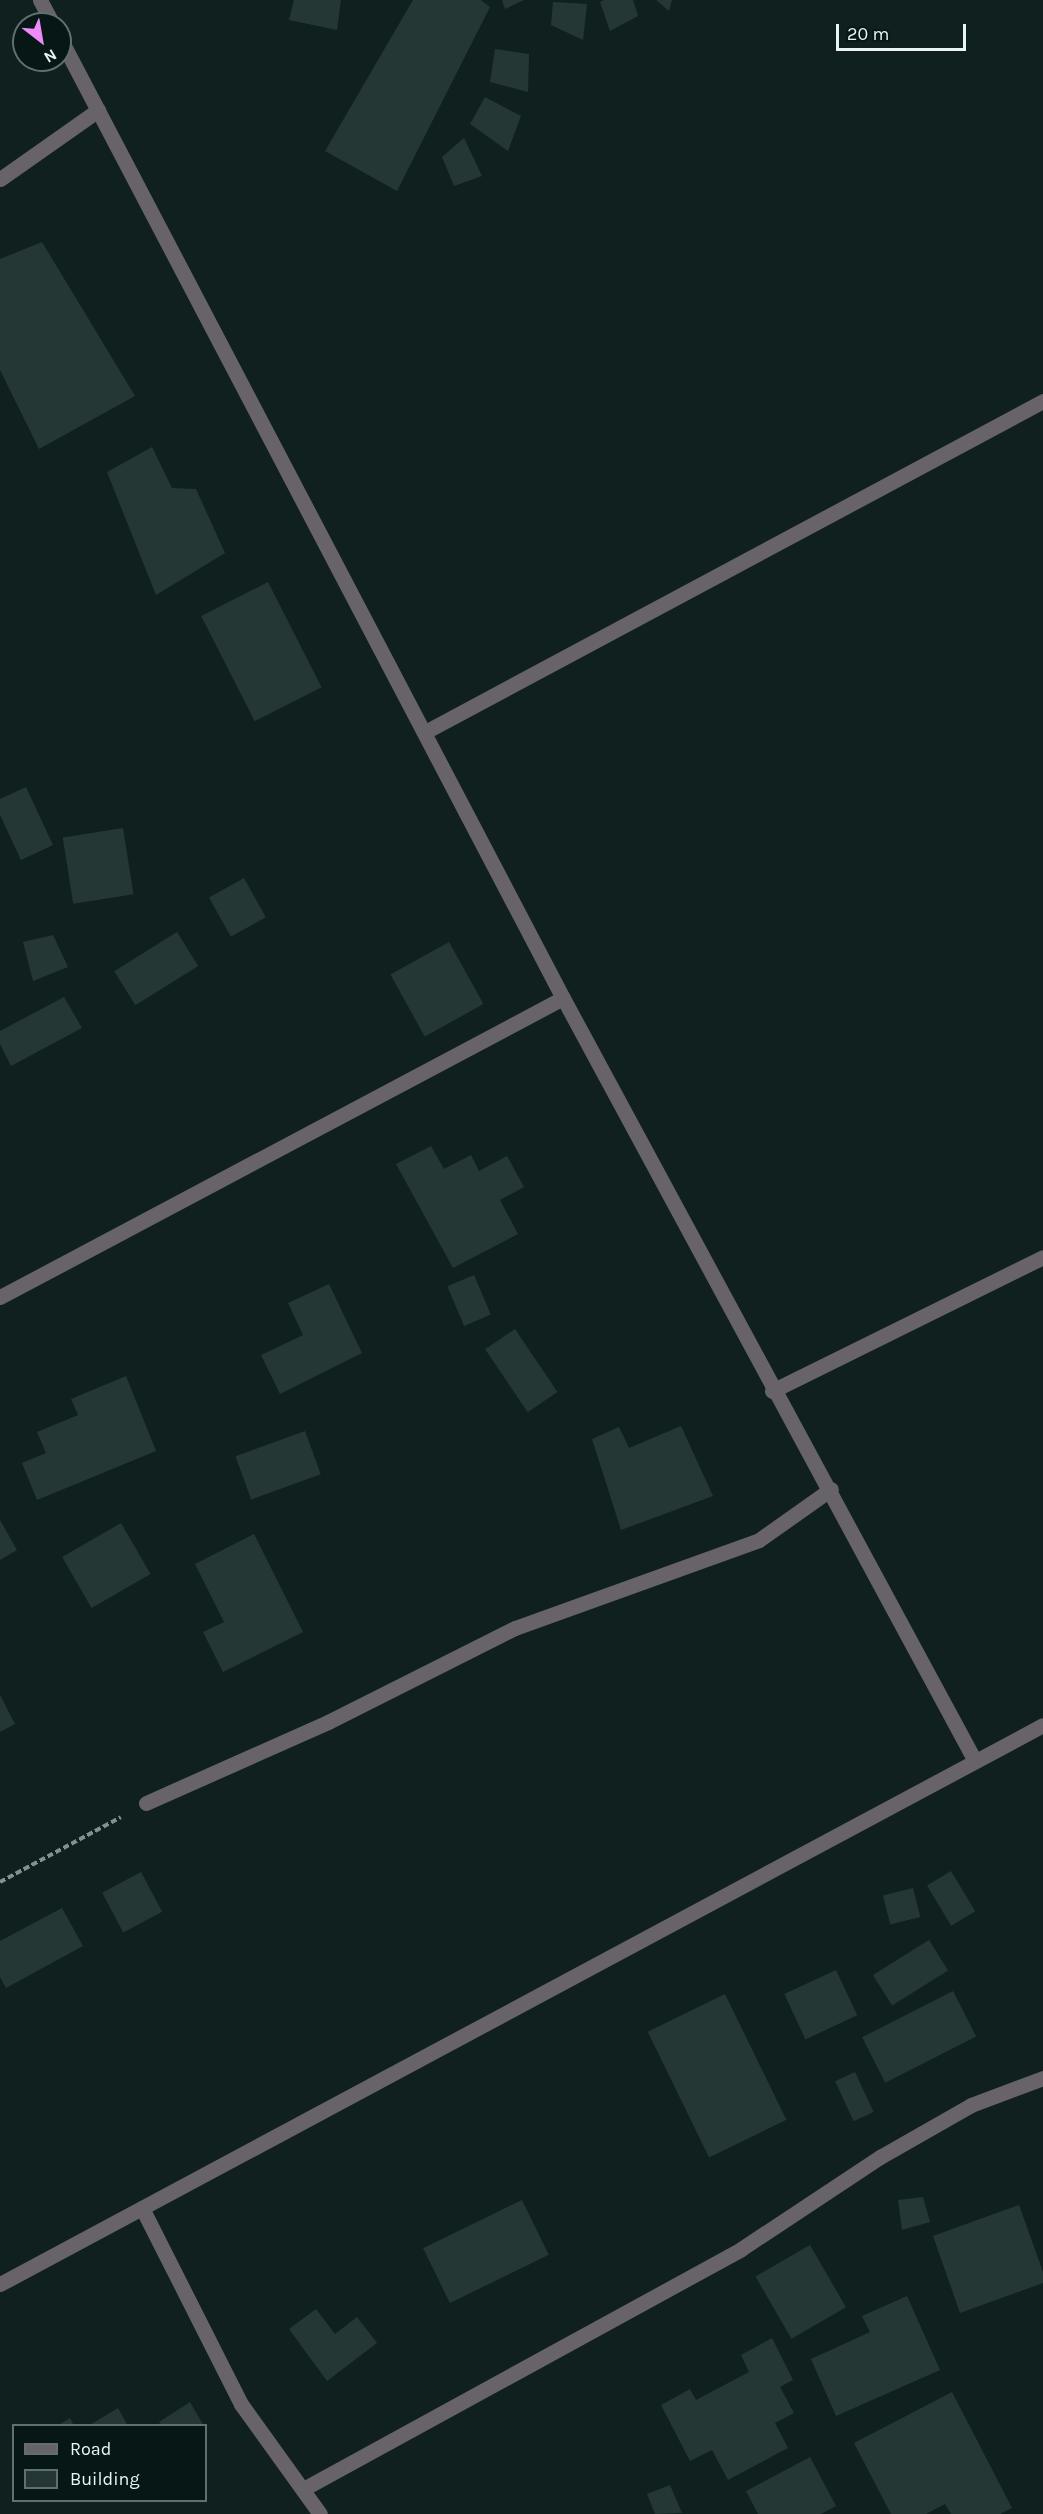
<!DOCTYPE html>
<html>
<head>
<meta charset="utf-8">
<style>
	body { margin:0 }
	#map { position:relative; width:1043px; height:2514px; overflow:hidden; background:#0f201f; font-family:Karla,sans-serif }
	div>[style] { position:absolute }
	.building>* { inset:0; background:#253735; transform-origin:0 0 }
	.path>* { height:4px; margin-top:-2px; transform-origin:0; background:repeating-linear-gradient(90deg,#82908f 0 6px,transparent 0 9px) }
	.minor>* { height:15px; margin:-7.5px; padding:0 7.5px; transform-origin:7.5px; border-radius:7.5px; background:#686368 }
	span { translate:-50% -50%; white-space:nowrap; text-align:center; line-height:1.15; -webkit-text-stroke:4.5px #061716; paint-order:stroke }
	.legend { position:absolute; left:12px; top:2424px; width:195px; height:78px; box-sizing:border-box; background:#061716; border:2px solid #616f6e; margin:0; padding:8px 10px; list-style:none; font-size:18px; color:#e9f4f3 }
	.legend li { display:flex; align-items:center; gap:12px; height:30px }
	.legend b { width:30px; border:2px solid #616f6e }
	.north { position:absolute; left:12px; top:12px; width:60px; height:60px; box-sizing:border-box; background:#061716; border:2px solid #616f6e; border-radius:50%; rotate:149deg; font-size:16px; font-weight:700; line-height:24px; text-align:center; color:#e9f4f3 }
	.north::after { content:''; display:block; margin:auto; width:21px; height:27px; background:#ee8bf8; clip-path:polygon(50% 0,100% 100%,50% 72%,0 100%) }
	.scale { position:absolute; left:836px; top:24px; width:130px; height:27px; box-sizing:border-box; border:3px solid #e9f4f3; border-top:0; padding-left:8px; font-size:18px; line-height:21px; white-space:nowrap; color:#e9f4f3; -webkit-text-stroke:4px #061716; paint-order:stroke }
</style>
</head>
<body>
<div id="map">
	<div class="building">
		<i style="clip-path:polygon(294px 0,341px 0,337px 30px,289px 20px)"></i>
		<i style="clip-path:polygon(413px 0,481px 0,490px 7px,397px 191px,325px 151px)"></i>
		<i style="clip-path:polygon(502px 0,524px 0,505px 9px)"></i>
		<i style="clip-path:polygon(604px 0,633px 0,638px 16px,610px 31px,600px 2px)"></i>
		<i style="clip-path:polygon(656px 0,672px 0,669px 11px)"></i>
		<i style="clip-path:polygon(553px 2px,587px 4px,583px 40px,551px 25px)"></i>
		<i style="clip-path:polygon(495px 49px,529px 54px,528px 92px,490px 82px)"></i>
		<i style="clip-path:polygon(485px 97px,521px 116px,508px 151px,470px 124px)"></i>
		<i style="clip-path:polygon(464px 138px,482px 176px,454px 186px,442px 157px)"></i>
		<i style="clip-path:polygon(42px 242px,135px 396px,39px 449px,0 370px,0 259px)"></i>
		<i style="clip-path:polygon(152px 447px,172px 488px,196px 489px,225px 553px,156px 595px,107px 472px)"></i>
		<i style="left:268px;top:582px;width:118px;height:75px;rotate:63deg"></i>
		<i style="clip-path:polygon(26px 787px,53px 845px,21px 860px,0 815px,0 799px)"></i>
		<i style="left:123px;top:828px;width:67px;height:61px;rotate:81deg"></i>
		<i style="left:244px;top:878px;width:45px;height:40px;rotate:61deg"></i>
		<i style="left:177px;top:932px;width:40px;height:74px;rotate:58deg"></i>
		<i style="clip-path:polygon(53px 935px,68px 967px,33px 981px,23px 942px)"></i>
		<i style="left:449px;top:942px;width:71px;height:67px;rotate:61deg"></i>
		<i style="clip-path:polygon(64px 997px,82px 1028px,11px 1066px,0 1044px,0 1031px)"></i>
		<i style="clip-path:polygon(431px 1146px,444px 1169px,471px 1155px,479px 1171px,507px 1156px,524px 1187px,500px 1200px,518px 1234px,453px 1268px,396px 1164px)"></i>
		<i style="left:474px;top:1275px;width:43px;height:29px;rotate:67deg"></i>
		<i style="clip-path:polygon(329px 1284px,362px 1353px,280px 1394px,261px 1355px,303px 1335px,288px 1303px)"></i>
		<i style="left:515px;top:1329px;width:76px;height:36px;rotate:56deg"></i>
		<i style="clip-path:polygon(126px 1376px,156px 1451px,37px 1500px,22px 1463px,46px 1453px,37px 1432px,78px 1415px,71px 1399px)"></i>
		<i style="clip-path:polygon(681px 1426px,713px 1496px,621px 1530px,592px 1439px,619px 1427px,629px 1448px)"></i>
		<i style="left:305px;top:1431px;width:46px;height:74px;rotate:70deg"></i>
		<i style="clip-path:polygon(0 1520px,17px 1550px,0 1560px)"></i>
		<i style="left:121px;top:1523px;width:59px;height:68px;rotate:60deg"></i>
		<i style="clip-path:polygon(254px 1534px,303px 1632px,223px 1672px,203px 1632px,224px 1622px,195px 1564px)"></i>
		<i style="clip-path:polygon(0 1695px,15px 1724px,0 1732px)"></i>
		<i style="left:951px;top:1871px;width:47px;height:28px;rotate:59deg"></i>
		<i style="left:141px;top:1872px;width:45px;height:44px;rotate:62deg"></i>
		<i style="left:913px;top:1888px;width:30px;height:31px;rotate:76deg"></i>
		<i style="clip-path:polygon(62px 1908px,83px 1946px,6px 1988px,0 1977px,0 1941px)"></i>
		<i style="left:929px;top:1940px;width:36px;height:66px;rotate:58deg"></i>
		<i style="left:836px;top:1970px;width:50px;height:57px;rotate:65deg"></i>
		<i style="left:953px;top:1991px;width:51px;height:102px;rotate:63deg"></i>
		<i style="left:725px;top:1994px;width:140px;height:86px;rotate:64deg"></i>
		<i style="left:855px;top:2072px;width:44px;height:22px;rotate:65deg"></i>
		<i style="clip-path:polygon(923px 2197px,930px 2222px,902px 2230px,898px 2200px)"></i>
		<i style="left:522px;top:2200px;width:61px;height:110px;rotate:64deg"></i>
		<i style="clip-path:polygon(1019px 2205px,1043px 2272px,1043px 2283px,960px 2313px,933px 2236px)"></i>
		<i style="left:810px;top:2245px;width:72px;height:63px;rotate:60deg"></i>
		<i style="clip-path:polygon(907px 2296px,940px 2370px,836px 2416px,811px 2359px,870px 2332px,862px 2316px)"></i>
		<i style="clip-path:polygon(316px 2309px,335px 2334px,357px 2317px,377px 2343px,327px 2381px,289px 2329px)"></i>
		<i style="clip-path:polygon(772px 2338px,793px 2380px,780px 2387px,794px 2413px,775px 2423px,788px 2448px,728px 2480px,712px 2450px,690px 2461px,661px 2405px,690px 2389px,696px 2400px,749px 2372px,741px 2355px)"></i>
		<i style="clip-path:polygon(952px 2392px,1012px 2508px,1000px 2514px,951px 2514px,945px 2504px,926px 2514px,891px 2514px,854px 2443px)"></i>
		<i style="clip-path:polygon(190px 2402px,204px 2426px,162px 2426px,159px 2422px)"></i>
		<i style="clip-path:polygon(118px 2408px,128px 2426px,88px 2426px)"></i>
		<i style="clip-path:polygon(70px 2418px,74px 2426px,57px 2426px)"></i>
		<i style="clip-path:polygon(810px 2457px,836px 2506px,821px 2514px,758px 2514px,746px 2491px)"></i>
		<i style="clip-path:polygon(670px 2485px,682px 2513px,655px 2514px,647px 2494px)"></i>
	</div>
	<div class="path">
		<i style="left:0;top:1882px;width:137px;rotate:-28.2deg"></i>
	</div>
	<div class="minor">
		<i style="left:40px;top:0;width:27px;rotate:62deg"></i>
		<i style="left:60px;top:38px;width:1084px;rotate:62.35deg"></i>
		<i style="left:563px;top:998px;width:867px;rotate:61.63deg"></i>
		<i style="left:0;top:179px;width:120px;rotate:-35.1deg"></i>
		<i style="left:425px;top:732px;width:701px;rotate:-28.17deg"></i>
		<i style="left:0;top:1297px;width:637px;rotate:-27.97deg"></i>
		<i style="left:772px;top:1391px;width:302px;rotate:-26.3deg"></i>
		<i style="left:146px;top:1803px;width:199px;rotate:-24deg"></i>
		<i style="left:328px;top:1722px;width:209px;rotate:-26.7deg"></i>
		<i style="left:515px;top:1628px;width:259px;rotate:-19.8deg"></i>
		<i style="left:759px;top:1540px;width:88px;rotate:-35.3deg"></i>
		<i style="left:142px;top:2208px;width:220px;rotate:63.2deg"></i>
		<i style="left:241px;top:2404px;width:135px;rotate:54.3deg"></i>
		<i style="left:0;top:2284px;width:1183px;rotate:-28.19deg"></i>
		<i style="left:305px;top:2488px;width:497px;rotate:-28.7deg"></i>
		<i style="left:741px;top:2249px;width:167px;rotate:-33.5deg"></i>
		<i style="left:880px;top:2157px;width:105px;rotate:-29.7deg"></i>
		<i style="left:971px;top:2105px;width:77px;rotate:-20.6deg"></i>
	</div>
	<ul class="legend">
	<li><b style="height:8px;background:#686368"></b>Road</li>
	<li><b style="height:16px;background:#253735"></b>Building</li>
	</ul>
	<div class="north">N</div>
	<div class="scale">20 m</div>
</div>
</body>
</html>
